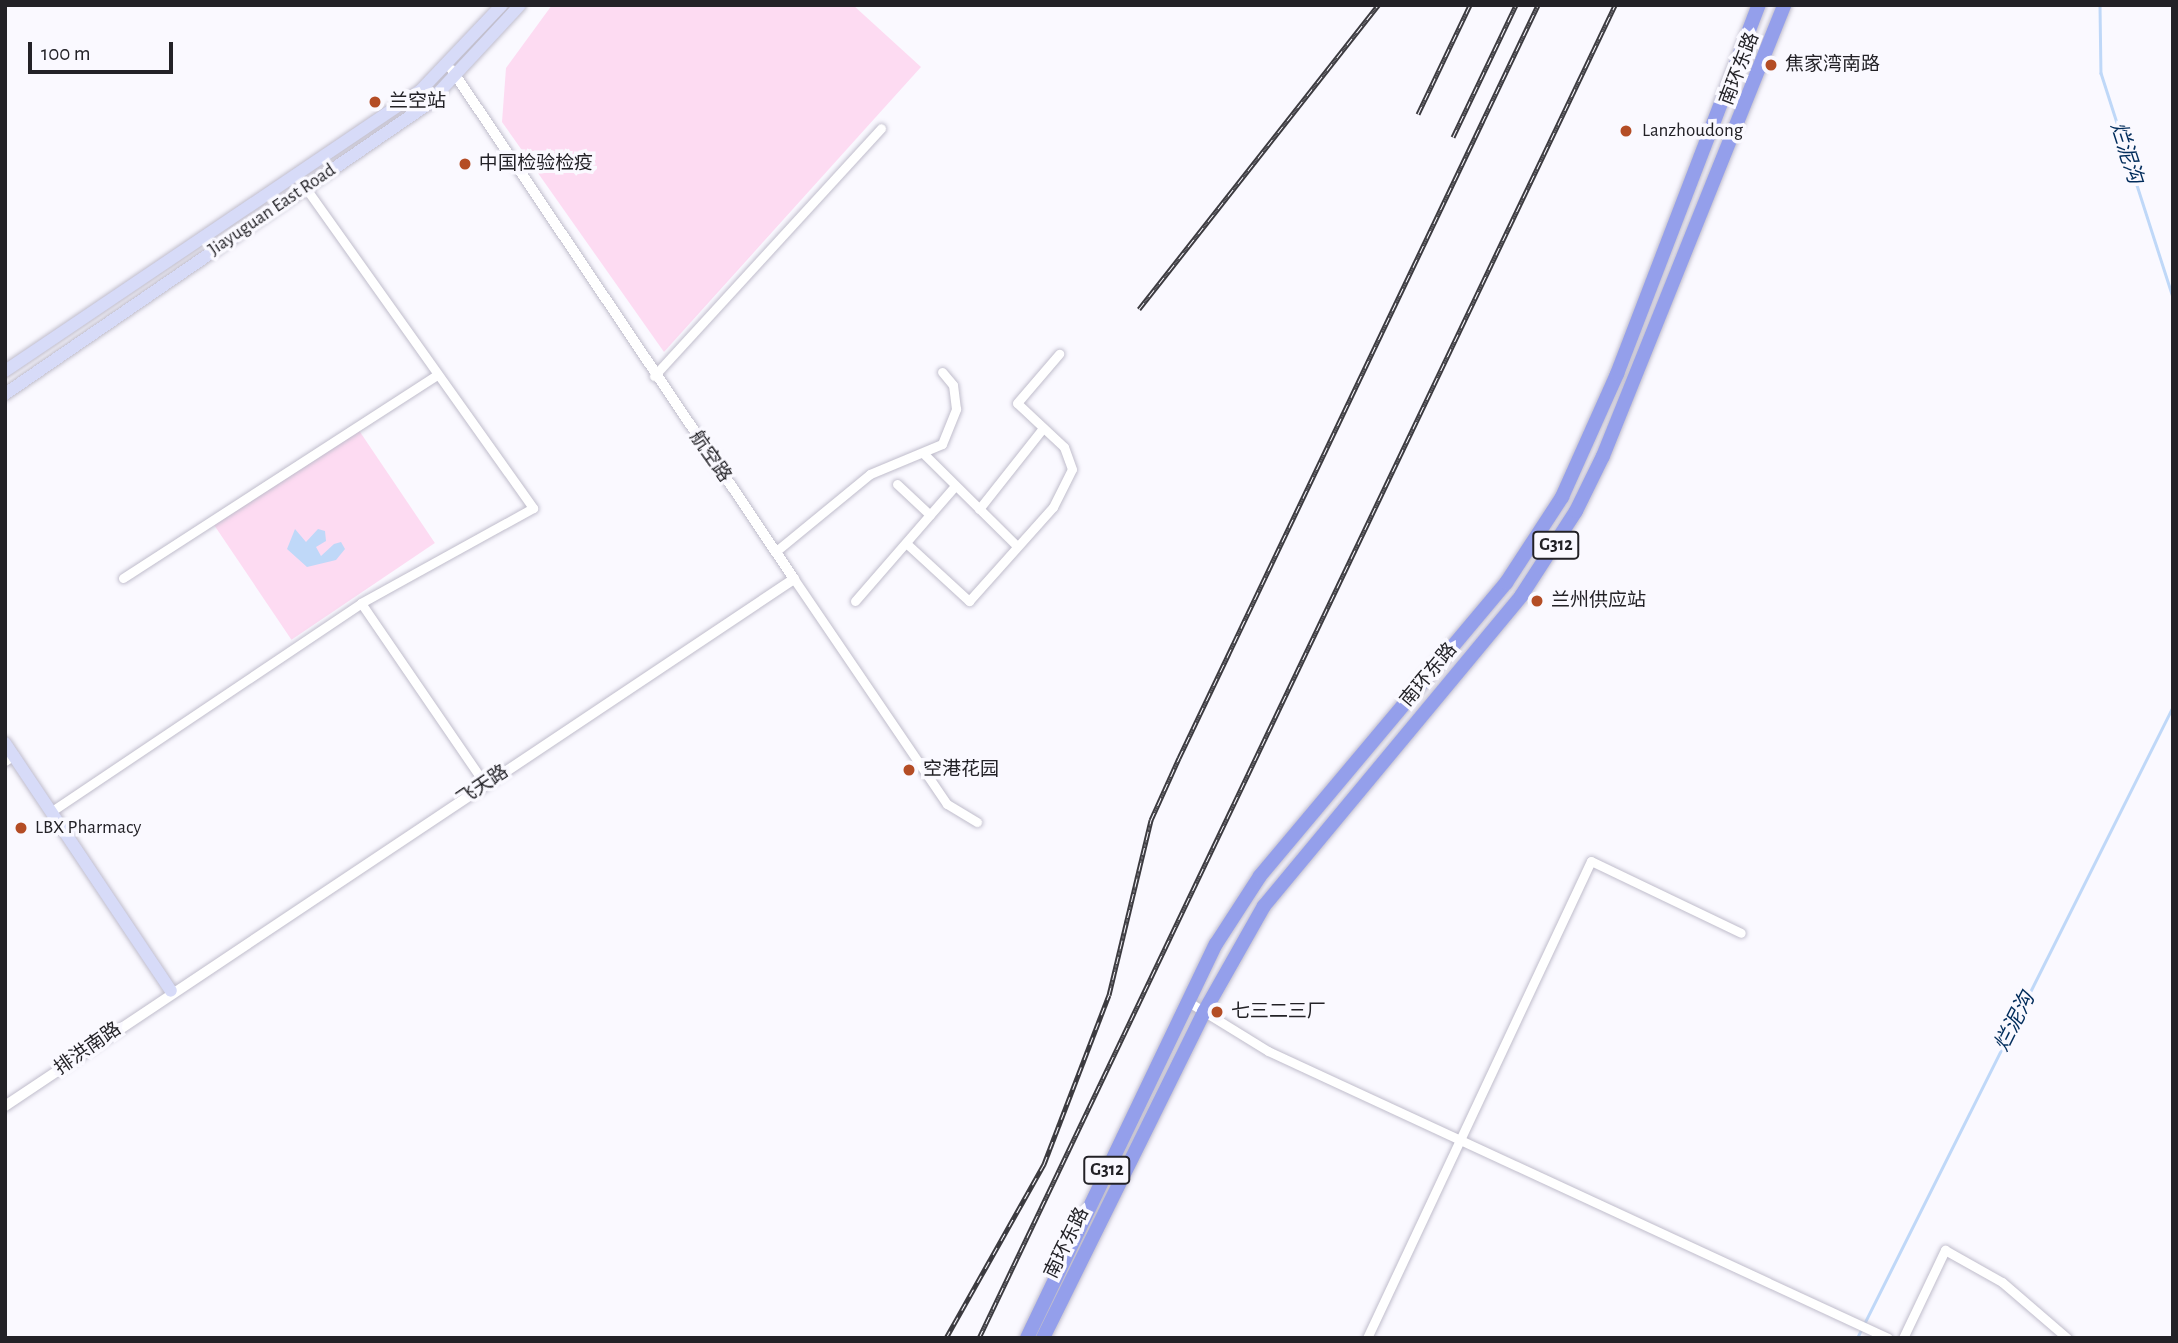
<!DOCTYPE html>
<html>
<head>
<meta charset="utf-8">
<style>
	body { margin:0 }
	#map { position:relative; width:2178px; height:1343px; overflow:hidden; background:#faf9ff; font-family:"Alegreya Sans","Noto Sans SC",sans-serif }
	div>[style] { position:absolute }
	.green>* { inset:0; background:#fddbf2; transform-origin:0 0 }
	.water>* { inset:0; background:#bfd8f8 }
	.stream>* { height:2.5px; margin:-1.25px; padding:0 1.25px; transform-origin:1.25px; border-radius:1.25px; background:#bfd8f8 }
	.roads { filter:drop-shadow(0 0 2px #c0bdcc) drop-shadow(0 0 2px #c0bdcc) }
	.minor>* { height:9px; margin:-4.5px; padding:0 4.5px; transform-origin:4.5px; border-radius:4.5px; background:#fff }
	.tertiary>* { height:10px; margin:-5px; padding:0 5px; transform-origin:5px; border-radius:5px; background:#fff }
	.secondary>* { height:12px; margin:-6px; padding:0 6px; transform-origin:6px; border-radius:6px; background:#d7dbf8 }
	.trunk>* { height:14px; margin:-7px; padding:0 7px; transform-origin:7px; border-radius:7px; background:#949feb }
	.rail>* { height:5px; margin-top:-2.5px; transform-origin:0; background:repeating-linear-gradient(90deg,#faf9ff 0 8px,#3c3b40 0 16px); box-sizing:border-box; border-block:2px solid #3c3b40 }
	.dots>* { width:19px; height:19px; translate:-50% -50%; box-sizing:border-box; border:4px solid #faf9ff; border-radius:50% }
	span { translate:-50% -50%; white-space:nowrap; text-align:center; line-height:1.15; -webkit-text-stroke:7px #faf9ff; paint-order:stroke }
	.shield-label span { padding:2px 5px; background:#faf9ff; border:2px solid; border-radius:5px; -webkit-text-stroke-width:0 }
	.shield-label { font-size:18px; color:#232227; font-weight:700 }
	.poi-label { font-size:19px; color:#232227 }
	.left { translate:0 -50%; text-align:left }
	.street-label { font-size:19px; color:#232227 }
	.water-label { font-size:21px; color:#012c5b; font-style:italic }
	.frame { position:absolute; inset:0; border:7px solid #232227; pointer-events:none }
	.scale { position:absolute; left:28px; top:42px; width:145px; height:32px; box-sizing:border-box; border:4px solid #232227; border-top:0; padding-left:9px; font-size:21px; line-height:24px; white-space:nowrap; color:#232227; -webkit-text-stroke:5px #faf9ff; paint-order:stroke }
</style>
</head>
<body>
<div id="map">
	<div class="green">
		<i style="clip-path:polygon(552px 5px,853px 5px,921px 67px,664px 352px,502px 122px,506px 68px)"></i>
		<i style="left:356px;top:426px;width:141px;height:173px;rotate:56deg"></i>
	</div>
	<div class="water">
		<i style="clip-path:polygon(295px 529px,306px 542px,318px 529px,325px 531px,326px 541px,316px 547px,321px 556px,334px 544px,341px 542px,345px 549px,336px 560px,307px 567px,287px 549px)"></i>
	</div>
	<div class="stream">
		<i style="left:2100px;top:5px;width:68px;rotate:89.2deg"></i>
		<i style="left:2101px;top:73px;width:235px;rotate:72.2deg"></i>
		<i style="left:1857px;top:1338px;width:707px;rotate:-63.43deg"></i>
	</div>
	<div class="roads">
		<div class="minor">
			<i style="left:305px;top:187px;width:394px;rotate:54.6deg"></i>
			<i style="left:533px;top:508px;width:196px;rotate:151.1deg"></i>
			<i style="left:654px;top:376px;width:336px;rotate:-47.5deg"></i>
			<i style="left:923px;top:453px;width:132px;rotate:44.7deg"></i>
			<i style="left:897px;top:484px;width:45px;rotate:43.2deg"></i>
			<i style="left:979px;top:509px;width:103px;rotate:-51.7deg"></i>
			<i style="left:906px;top:543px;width:86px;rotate:42.6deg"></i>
			<i style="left:969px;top:601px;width:126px;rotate:-48.2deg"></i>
			<i style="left:1053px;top:507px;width:42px;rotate:-63.4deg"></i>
			<i style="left:1072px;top:469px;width:23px;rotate:-110deg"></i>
			<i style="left:1064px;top:447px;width:64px;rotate:-136.9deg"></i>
			<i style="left:1017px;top:403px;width:65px;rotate:-49.4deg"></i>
			<i style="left:775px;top:552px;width:123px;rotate:-39.4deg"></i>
			<i style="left:870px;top:474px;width:78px;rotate:-22.6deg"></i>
			<i style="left:942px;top:444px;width:38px;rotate:-68deg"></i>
			<i style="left:956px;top:409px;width:24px;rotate:-97deg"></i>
			<i style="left:953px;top:385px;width:17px;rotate:-130deg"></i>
			<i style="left:123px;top:578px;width:374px;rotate:-32.9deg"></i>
			<i style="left:794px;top:579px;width:272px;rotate:55.8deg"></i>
			<i style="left:947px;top:804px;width:35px;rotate:31deg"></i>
			<i style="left:855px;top:601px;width:152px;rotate:-49deg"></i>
			<i style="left:5px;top:761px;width:11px;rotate:-34deg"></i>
			<i style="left:52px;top:811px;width:372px;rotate:-33.9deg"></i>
			<i style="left:361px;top:603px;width:219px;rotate:55.6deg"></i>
			<i style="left:1187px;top:1001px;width:95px;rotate:31.7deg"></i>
			<i style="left:1268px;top:1051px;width:683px;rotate:24.84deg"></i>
			<i style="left:1367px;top:1338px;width:527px;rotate:-64.85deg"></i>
			<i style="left:1591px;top:861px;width:166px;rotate:25.6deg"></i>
			<i style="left:1903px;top:1338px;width:98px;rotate:-64.5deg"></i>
			<i style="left:1945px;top:1250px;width:65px;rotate:29.3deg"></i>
			<i style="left:2002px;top:1282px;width:86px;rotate:40.7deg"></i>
		</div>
		<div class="tertiary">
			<i style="left:5px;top:1106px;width:949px;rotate:-33.74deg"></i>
			<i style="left:794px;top:579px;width:613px;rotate:-123.9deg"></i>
		</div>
		<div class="secondary">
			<i style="left:5px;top:371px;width:501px;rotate:-34.01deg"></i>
			<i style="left:420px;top:91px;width:119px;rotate:-46.4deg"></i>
			<i style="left:5px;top:394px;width:513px;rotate:-34.43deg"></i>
			<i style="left:428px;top:104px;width:135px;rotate:-47.1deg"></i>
			<i style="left:5px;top:743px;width:298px;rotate:56.2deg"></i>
		</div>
		<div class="trunk">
			<i style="left:1027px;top:1338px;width:437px;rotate:-64.4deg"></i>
			<i style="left:1216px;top:944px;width:81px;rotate:-57.1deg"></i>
			<i style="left:1260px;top:876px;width:383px;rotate:-50deg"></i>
			<i style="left:1506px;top:583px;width:103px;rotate:-56.9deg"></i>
			<i style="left:1562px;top:497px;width:135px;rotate:-65.9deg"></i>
			<i style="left:1617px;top:374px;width:395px;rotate:-69deg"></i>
			<i style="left:1043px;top:1338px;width:364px;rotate:-63.7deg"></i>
			<i style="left:1204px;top:1012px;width:122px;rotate:-60.5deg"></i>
			<i style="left:1264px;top:906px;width:403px;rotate:-50.3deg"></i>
			<i style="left:1521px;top:596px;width:101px;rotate:-57.1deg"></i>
			<i style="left:1576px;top:511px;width:61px;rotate:-63.9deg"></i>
			<i style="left:1603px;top:456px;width:486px;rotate:-68.1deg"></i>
		</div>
	</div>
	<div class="rail">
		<i style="left:1418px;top:114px;width:121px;rotate:-64.5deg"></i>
		<i style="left:1453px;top:137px;width:146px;rotate:-64.5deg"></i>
		<i style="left:1139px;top:309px;width:387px;rotate:-51.8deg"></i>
		<i style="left:946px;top:1338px;width:200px;rotate:-60.6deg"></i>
		<i style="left:1044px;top:1164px;width:181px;rotate:-69deg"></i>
		<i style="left:1109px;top:995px;width:180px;rotate:-76.5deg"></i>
		<i style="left:1151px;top:820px;width:68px;rotate:-65.7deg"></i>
		<i style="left:1179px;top:758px;width:834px;rotate:-64.51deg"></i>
		<i style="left:979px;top:1338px;width:1477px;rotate:-64.49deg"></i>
	</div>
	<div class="dots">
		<i style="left:1771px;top:65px;background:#b44d25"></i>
		<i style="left:375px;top:102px;background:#b44d25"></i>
		<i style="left:1626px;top:131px;background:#b44d25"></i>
		<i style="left:465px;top:164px;background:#b44d25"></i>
		<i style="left:1537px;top:601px;background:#b44d25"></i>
		<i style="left:909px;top:770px;background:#b44d25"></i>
		<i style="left:21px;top:828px;background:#b44d25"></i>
		<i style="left:1217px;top:1012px;background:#b44d25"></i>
	</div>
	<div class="shield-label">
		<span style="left:1556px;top:545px">G312</span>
		<span style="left:1107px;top:1170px">G312</span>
	</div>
	<div class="poi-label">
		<span class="left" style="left:1785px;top:65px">焦家湾南路</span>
		<span class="left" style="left:389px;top:102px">兰空站</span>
		<span class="left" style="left:1642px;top:131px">Lanzhoudong</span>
		<span class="left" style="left:479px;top:164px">中国检验检疫</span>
		<span class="left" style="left:1551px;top:601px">兰州供应站</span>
		<span class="left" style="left:923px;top:770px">空港花园</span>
		<span class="left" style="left:35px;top:828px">LBX Pharmacy</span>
		<span class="left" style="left:1231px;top:1012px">七三二三厂</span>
	</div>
	<div class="street-label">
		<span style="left:1740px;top:69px;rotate:-69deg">南环东路</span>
		<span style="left:272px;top:210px;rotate:-34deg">Jiayuguan East Road</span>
		<span style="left:710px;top:457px;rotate:55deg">航空路</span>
		<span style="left:1429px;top:675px;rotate:-50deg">南环东路</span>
		<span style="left:483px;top:786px;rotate:-34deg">飞天路</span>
		<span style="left:88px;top:1049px;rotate:-35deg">排洪南路</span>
		<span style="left:1067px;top:1243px;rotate:-64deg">南环东路</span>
	</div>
	<div class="water-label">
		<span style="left:2126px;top:153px;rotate:72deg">烂泥沟</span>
		<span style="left:2015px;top:1022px;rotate:-63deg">烂泥沟</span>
	</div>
	<div class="frame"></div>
	<div class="scale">100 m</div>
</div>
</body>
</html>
